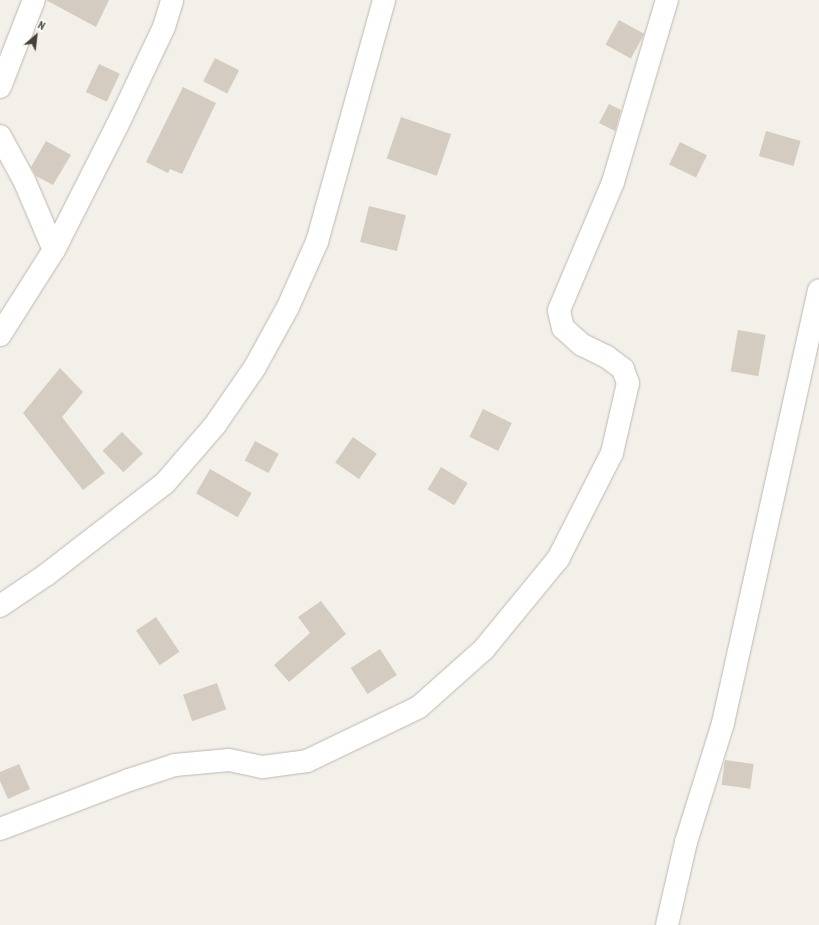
<!DOCTYPE html>
<html>
<head>
<meta charset="utf-8">
<style>
	body { margin:0 }
	#map { position:relative; width:819px; height:925px; overflow:hidden; background:#f3f0ea; font-family:"PT Sans Narrow",sans-serif }
	div>[style] { position:absolute }
	.building>* { inset:0; background:#d4cbc1; transform-origin:0 0 }
	.roads { filter:drop-shadow(0 0 1px #beb7ae) drop-shadow(0 0 1px #beb7ae) }
	.minor>* { height:22px; margin:-11px; padding:0 11px; transform-origin:11px; border-radius:11px; background:#fff }
	span { translate:-50% -50%; white-space:nowrap; text-align:center; line-height:1.15; -webkit-text-stroke:3px #fff; paint-order:stroke }
	.north { position:absolute; left:16px; top:16px; width:40px; height:40px; -webkit-text-stroke:3px #fff; paint-order:stroke; rotate:28deg; font-size:11px; font-weight:700; line-height:16px; text-align:center; color:#474039 }
	.north::after { content:''; display:block; margin:auto; width:14px; height:18px; background:#474039; clip-path:polygon(50% 0,100% 100%,50% 72%,0 100%) }
</style>
</head>
<body>
<div id="map">
	<div class="building">
		<i style="clip-path:polygon(46px 0,109px 0,96px 27px)"></i>
		<i style="left:619px;top:20px;width:29px;height:28px;rotate:29deg"></i>
		<i style="left:215px;top:58px;width:27px;height:26px;rotate:27deg"></i>
		<i style="left:99px;top:64px;width:23px;height:31px;rotate:25deg"></i>
		<i style="clip-path:polygon(183px 87px,216px 103px,182px 174px,170px 169px,168px 173px,146px 162px)"></i>
		<i style="clip-path:polygon(609px 104px,621px 110px,615px 131px,599px 123px)"></i>
		<i style="left:401px;top:117px;width:53px;height:44px;rotate:19deg"></i>
		<i style="left:766px;top:131px;width:36px;height:26px;rotate:16deg"></i>
		<i style="clip-path:polygon(46px 141px,71px 155px,53px 185px,36px 176px,31px 167px)"></i>
		<i style="left:680px;top:142px;width:30px;height:25px;rotate:26deg"></i>
		<i style="left:369px;top:206px;width:38px;height:37px;rotate:14deg"></i>
		<i style="left:738px;top:330px;width:28px;height:42px;rotate:10deg"></i>
		<i style="clip-path:polygon(60px 368px,83px 392px,62px 417px,105px 473px,83px 490px,23px 413px)"></i>
		<i style="left:483px;top:409px;width:32px;height:31px;rotate:26deg"></i>
		<i style="left:122px;top:432px;width:30px;height:27px;rotate:46deg"></i>
		<i style="left:353px;top:437px;width:29px;height:31px;rotate:35deg"></i>
		<i style="left:255px;top:441px;width:27px;height:22px;rotate:28deg"></i>
		<i style="left:441px;top:467px;width:31px;height:26px;rotate:31deg"></i>
		<i style="left:210px;top:469px;width:48px;height:28px;rotate:30deg"></i>
		<i style="clip-path:polygon(321px 601px,346px 634px,289px 682px,274px 665px,310px 633px,298px 617px)"></i>
		<i style="left:156px;top:617px;width:42px;height:24px;rotate:56deg"></i>
		<i style="left:380px;top:649px;width:31px;height:35px;rotate:57deg"></i>
		<i style="left:217px;top:683px;width:28px;height:36px;rotate:71deg"></i>
		<i style="left:725px;top:760px;width:29px;height:25px;rotate:8deg"></i>
		<i style="clip-path:polygon(19px 764px,30px 789px,8px 799px,0 781px,0 772px)"></i>
	</div>
	<div class="roads">
		<div class="minor">
			<i style="left:0;top:87px;width:93px;rotate:-68.7deg"></i>
			<i style="left:0;top:136px;width:50px;rotate:61.4deg"></i>
			<i style="left:24px;top:180px;width:76px;rotate:66.8deg"></i>
			<i style="left:0;top:335px;width:101px;rotate:-57.6deg"></i>
			<i style="left:54px;top:250px;width:139px;rotate:-63.1deg"></i>
			<i style="left:117px;top:126px;width:110px;rotate:-64.6deg"></i>
			<i style="left:164px;top:27px;width:28px;rotate:-73deg"></i>
			<i style="left:0;top:606px;width:55px;rotate:-34deg"></i>
			<i style="left:46px;top:575px;width:150px;rotate:-37.7deg"></i>
			<i style="left:165px;top:483px;width:77px;rotate:-49.2deg"></i>
			<i style="left:215px;top:425px;width:70px;rotate:-55.4deg"></i>
			<i style="left:255px;top:367px;width:68px;rotate:-61.2deg"></i>
			<i style="left:288px;top:307px;width:71px;rotate:-66deg"></i>
			<i style="left:317px;top:242px;width:251px;rotate:-74.5deg"></i>
			<i style="left:0;top:829px;width:138px;rotate:-20.8deg"></i>
			<i style="left:129px;top:780px;width:48px;rotate:-18.1deg"></i>
			<i style="left:175px;top:765px;width:54px;rotate:-5.3deg"></i>
			<i style="left:229px;top:760px;width:35px;rotate:12deg"></i>
			<i style="left:263px;top:767px;width:44px;rotate:-7.8deg"></i>
			<i style="left:307px;top:761px;width:124px;rotate:-25.7deg"></i>
			<i style="left:419px;top:707px;width:87px;rotate:-41.7deg"></i>
			<i style="left:484px;top:649px;width:117px;rotate:-50.6deg"></i>
			<i style="left:558px;top:559px;width:119px;rotate:-63deg"></i>
			<i style="left:612px;top:453px;width:72px;rotate:-77.1deg"></i>
			<i style="left:628px;top:383px;width:15px;rotate:-110deg"></i>
			<i style="left:623px;top:369px;width:20px;rotate:-143deg"></i>
			<i style="left:607px;top:357px;width:28px;rotate:-154deg"></i>
			<i style="left:582px;top:345px;width:25px;rotate:-138deg"></i>
			<i style="left:563px;top:328px;width:18px;rotate:-103deg"></i>
			<i style="left:559px;top:310px;width:139px;rotate:-67.1deg"></i>
			<i style="left:613px;top:182px;width:190px;rotate:-73.5deg"></i>
			<i style="left:667px;top:925px;width:85px;rotate:-77.1deg"></i>
			<i style="left:686px;top:842px;width:125px;rotate:-72.7deg"></i>
			<i style="left:723px;top:723px;width:443px;rotate:-77.5deg"></i>
		</div>
	</div>
	<div class="north">N</div>
</div>
</body>
</html>
